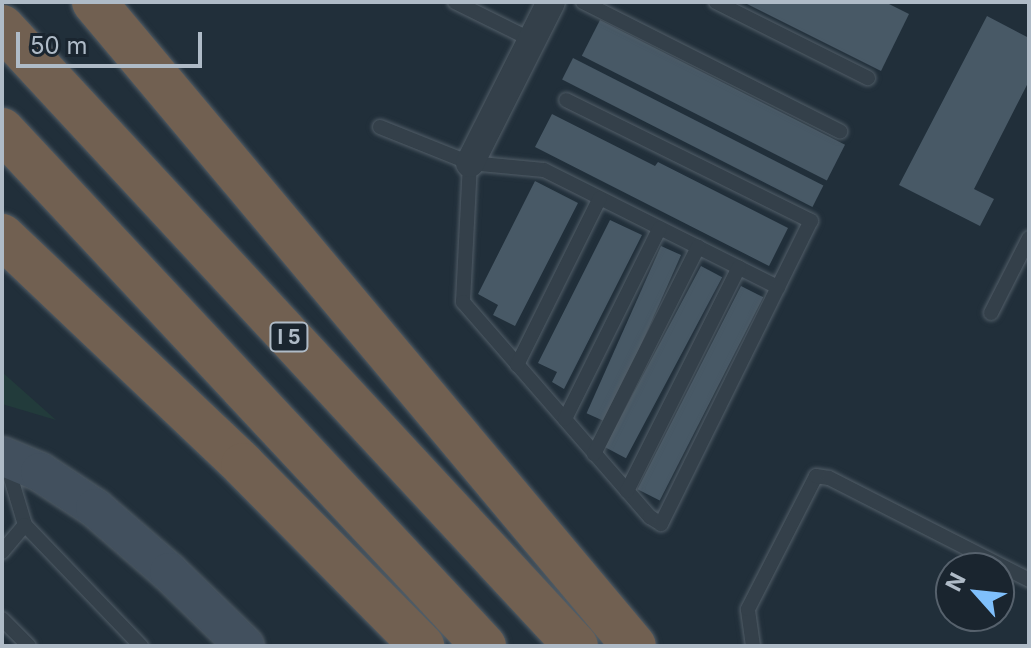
<!DOCTYPE html>
<html>
<head>
<meta charset="utf-8">
<style>
	body { margin:0 }
	#map { position:relative; width:1031px; height:648px; overflow:hidden; background:#212f3a; font-family:Inter,sans-serif }
	div>[style] { position:absolute }
	.green>* { inset:0; background:#223b3b }
	.building>* { inset:0; background:#485966; transform-origin:0 0 }
	.roads { filter:drop-shadow(0 0 2px #525e68) drop-shadow(0 0 2px #525e68) }
	.lane>* { height:14px; margin:-7px; padding:0 7px; transform-origin:7px; border-radius:7px; background:#34404a }
	.street>* { height:28px; margin:-14px; padding:0 14px; transform-origin:14px; border-radius:14px; background:#34404a }
	.secondary>* { height:38px; margin:-19px; padding:0 19px; transform-origin:19px; border-radius:19px; background:#42505e }
	.highway>* { height:44px; margin:-22px; padding:0 22px; transform-origin:22px; border-radius:22px; background:#716051 }
	span { translate:-50% -50%; white-space:nowrap; text-align:center; line-height:1.15; -webkit-text-stroke:8px #1a252f; paint-order:stroke }
	.shield-label span { padding:2px 6px; background:#1a252f; border:2px solid; border-radius:6px; -webkit-text-stroke-width:0 }
	.shield-label { font-size:20px; color:#afbbc7; font-weight:700 }
	.frame { position:absolute; inset:0; border:4px solid #afbbc7; pointer-events:none }
	.north { position:absolute; left:935px; top:552px; width:80px; height:80px; box-sizing:border-box; background:#1a252f; border:2px solid #56616c; border-radius:50%; rotate:297deg; font-size:22px; font-weight:700; line-height:32px; text-align:center; color:#afbbc7 }
	.north::after { content:''; display:block; margin:auto; width:28px; height:36px; background:#7fbffb; clip-path:polygon(50% 0,100% 100%,50% 72%,0 100%) }
	.scale { position:absolute; left:16px; top:32px; width:186px; height:36px; box-sizing:border-box; border:4px solid #afbbc7; border-top:0; padding-left:10px; font-size:24px; line-height:28px; white-space:nowrap; color:#afbbc7; -webkit-text-stroke:6px #1a252f; paint-order:stroke }
</style>
</head>
<body>
<div id="map">
	<div class="green">
		<i style="clip-path:polygon(2px 372px,56px 420px,2px 404px)"></i>
	</div>
	<div class="building">
		<i style="clip-path:polygon(743px 2px,885px 2px,909px 14px,881px 71px)"></i>
		<i style="clip-path:polygon(987px 16px,1029px 38px,1029px 81px,974px 189px,994px 199px,980px 226px,899px 185px)"></i>
		<i style="left:600px;top:20px;width:275px;height:40px;rotate:27deg"></i>
		<i style="left:573px;top:58px;width:281px;height:24px;rotate:27deg"></i>
		<i style="clip-path:polygon(552px 114px,655px 166px,658px 162px,788px 228px,769px 266px,535px 147px)"></i>
		<i style="clip-path:polygon(535px 181px,578px 203px,515px 326px,493px 315px,498px 305px,478px 294px)"></i>
		<i style="clip-path:polygon(610px 220px,642px 235px,564px 389px,552px 382px,557px 372px,538px 363px)"></i>
		<i style="left:661px;top:246px;width:22px;height:183px;rotate:24deg"></i>
		<i style="left:701px;top:266px;width:24px;height:205px;rotate:28deg"></i>
		<i style="left:741px;top:286px;width:25px;height:228px;rotate:27deg"></i>
	</div>
	<div class="roads">
		<div class="lane">
			<i style="left:455px;top:2px;width:86px;rotate:26.3deg"></i>
			<i style="left:583px;top:2px;width:288px;rotate:26.7deg"></i>
			<i style="left:716px;top:2px;width:170px;rotate:26.6deg"></i>
			<i style="left:380px;top:127px;width:97px;rotate:21.8deg"></i>
			<i style="left:470px;top:163px;width:74px;rotate:5.4deg"></i>
			<i style="left:544px;top:170px;width:262px;rotate:26.6deg"></i>
			<i style="left:470px;top:163px;width:139px;rotate:92.9deg"></i>
			<i style="left:463px;top:302px;width:285px;rotate:49deg"></i>
			<i style="left:650px;top:517px;width:13px;rotate:32deg"></i>
			<i style="left:661px;top:524px;width:338px;rotate:-63.7deg"></i>
			<i style="left:811px;top:221px;width:273px;rotate:-153.7deg"></i>
			<i style="left:991px;top:313px;width:84px;rotate:-63.1deg"></i>
			<i style="left:517px;top:365px;width:186px;rotate:-63.6deg"></i>
			<i style="left:565px;top:419px;width:213px;rotate:-63.6deg"></i>
			<i style="left:594px;top:454px;width:232px;rotate:-63.3deg"></i>
			<i style="left:7px;top:465px;width:63px;rotate:73.3deg"></i>
			<i style="left:25px;top:525px;width:168px;rotate:46.2deg"></i>
			<i style="left:627px;top:491px;width:250px;rotate:-63.4deg"></i>
			<i style="left:2px;top:552px;width:35px;rotate:-50deg"></i>
			<i style="left:2px;top:619px;width:38px;rotate:45deg"></i>
			<i style="left:753px;top:646px;width:37px;rotate:-98deg"></i>
			<i style="left:748px;top:609px;width:149px;rotate:-62.9deg"></i>
			<i style="left:816px;top:476px;width:13px;rotate:9deg"></i>
			<i style="left:829px;top:478px;width:225px;rotate:27deg"></i>
		</div>
		<div class="street">
			<i style="left:470px;top:163px;width:180px;rotate:-63.3deg"></i>
		</div>
		<div class="secondary">
			<i style="left:2px;top:456px;width:41px;rotate:22.8deg"></i>
			<i style="left:40px;top:472px;width:66px;rotate:33.2deg"></i>
			<i style="left:95px;top:508px;width:98px;rotate:40.9deg"></i>
			<i style="left:169px;top:572px;width:106px;rotate:44.2deg"></i>
		</div>
		<div class="highway">
			<i style="left:94px;top:2px;width:840px;rotate:50.02deg"></i>
			<i style="left:2px;top:27px;width:844px;rotate:47.16deg"></i>
			<i style="left:2px;top:130px;width:706px;rotate:46.95deg"></i>
			<i style="left:2px;top:236px;width:332px;rotate:43.5deg"></i>
			<i style="left:243px;top:465px;width:255px;rotate:45.3deg"></i>
		</div>
	</div>
	<div class="shield-label">
		<span style="left:289px;top:337px">I 5</span>
	</div>
	<div class="frame"></div>
	<div class="north">N</div>
	<div class="scale">50 m</div>
</div>
</body>
</html>
